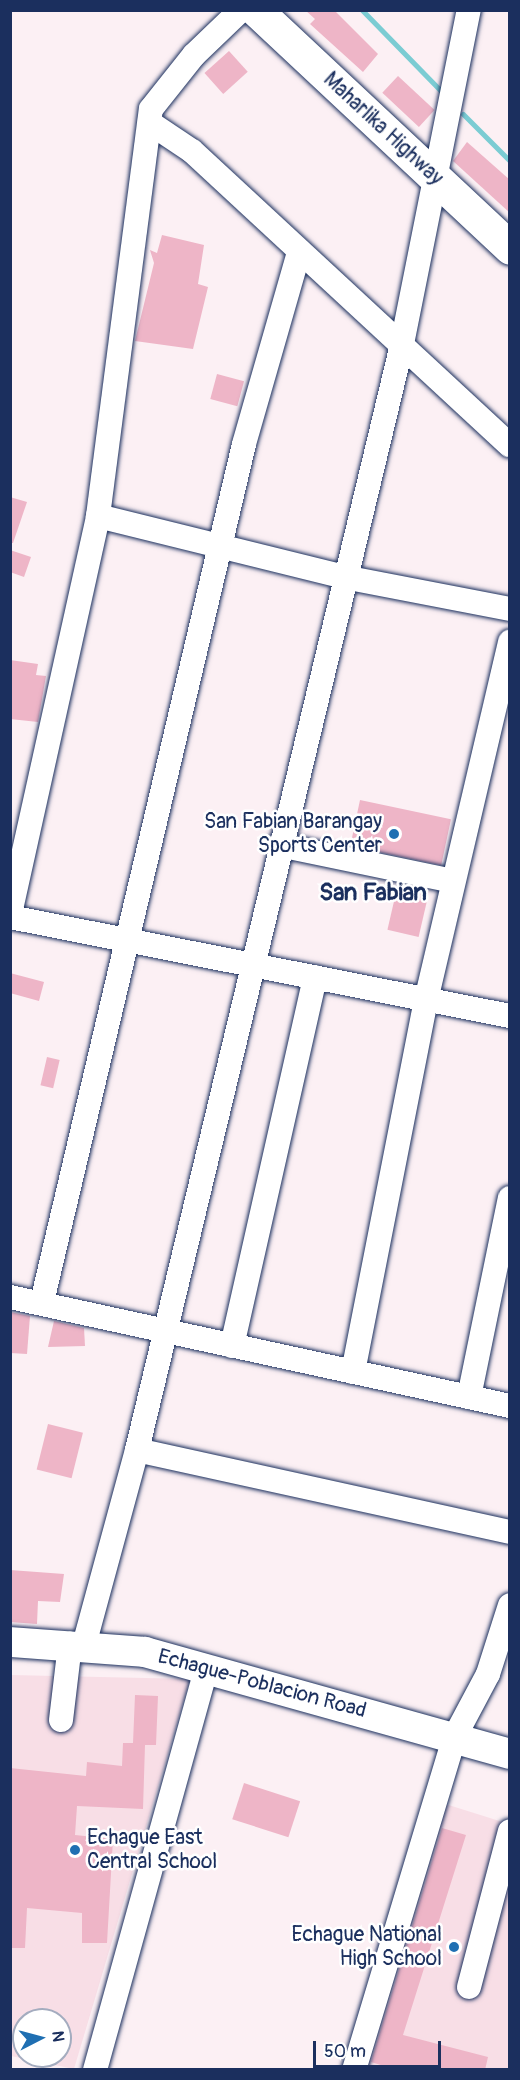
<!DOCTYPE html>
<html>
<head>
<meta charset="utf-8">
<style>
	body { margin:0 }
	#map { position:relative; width:520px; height:2080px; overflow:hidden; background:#fcf0f4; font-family:Pangolin,sans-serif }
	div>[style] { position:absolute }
	.built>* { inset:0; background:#f8dee6 }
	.stream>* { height:5px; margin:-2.5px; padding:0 2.5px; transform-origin:2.5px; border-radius:2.5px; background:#7bccd3 }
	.building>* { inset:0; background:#eeb5c7; transform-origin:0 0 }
	.roads { filter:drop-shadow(0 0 2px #1b2f5e) drop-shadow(0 0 2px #1b2f5e) }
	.minor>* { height:24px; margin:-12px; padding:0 12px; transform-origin:12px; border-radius:12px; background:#fff }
	.major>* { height:30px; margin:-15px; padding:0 15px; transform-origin:15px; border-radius:15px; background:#fff }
	.highway>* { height:33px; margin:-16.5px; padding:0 16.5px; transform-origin:16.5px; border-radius:16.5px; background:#fff }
	.dots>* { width:16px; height:16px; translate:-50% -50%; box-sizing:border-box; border:3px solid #fff; border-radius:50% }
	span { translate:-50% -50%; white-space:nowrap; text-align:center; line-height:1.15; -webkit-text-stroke:5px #fff; paint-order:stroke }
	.street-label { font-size:21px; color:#1b2f5e }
	.poi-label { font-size:21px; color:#1b2f5e }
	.right { translate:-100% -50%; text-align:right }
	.left { translate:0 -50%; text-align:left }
	.quarter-label { font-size:24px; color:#1b2f5e; font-weight:700 }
	.frame { position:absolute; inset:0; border:12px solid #1b2f5e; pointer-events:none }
	.north { position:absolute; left:12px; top:2008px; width:60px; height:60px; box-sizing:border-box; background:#fff; border:2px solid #a4acbf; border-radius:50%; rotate:84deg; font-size:16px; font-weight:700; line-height:24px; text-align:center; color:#1b2f5e }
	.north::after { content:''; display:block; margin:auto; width:21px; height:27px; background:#1f6fb2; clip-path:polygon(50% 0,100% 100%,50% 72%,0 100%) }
	.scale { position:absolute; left:313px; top:2041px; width:128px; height:27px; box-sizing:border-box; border:3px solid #1b2f5e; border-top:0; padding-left:8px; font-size:18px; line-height:21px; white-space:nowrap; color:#1b2f5e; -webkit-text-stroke:4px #fff; paint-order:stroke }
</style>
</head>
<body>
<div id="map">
	<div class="built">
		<i style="clip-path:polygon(evenodd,11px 1675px,190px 1679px,74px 2069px,11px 2056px,11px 1675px,24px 2020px,60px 2020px,60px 2056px,24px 2056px,24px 2020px)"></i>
		<i style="clip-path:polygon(439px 1802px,509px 1824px,509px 2069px,364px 2070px)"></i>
	</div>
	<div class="stream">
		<i style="left:362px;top:10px;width:117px;rotate:45.7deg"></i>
		<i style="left:463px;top:114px;width:66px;rotate:45deg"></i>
	</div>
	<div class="building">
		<i style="clip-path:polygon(305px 10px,334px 10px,378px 54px,363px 72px,310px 24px,315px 19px)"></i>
		<i style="left:229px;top:51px;width:28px;height:33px;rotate:48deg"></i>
		<i style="left:398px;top:76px;width:50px;height:23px;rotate:43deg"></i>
		<i style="clip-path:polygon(467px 142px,510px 180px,510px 213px,453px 161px)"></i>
		<i style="clip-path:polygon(162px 235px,204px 245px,198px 284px,208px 287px,193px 349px,135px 341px,154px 263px,150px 250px,157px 253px)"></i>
		<i style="left:217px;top:374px;width:28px;height:26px;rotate:15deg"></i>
		<i style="clip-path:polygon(10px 497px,27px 502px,13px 543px,10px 543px)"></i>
		<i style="clip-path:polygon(10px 550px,31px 557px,24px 577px,10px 572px)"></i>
		<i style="clip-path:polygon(10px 660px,38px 664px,36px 675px,46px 676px,38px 722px,10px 719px)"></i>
		<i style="left:360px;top:800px;width:93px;height:47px;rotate:12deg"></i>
		<i style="left:398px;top:884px;width:32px;height:47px;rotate:13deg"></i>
		<i style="clip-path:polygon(10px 973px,44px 982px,39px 1001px,10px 993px)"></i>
		<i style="left:47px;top:1057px;width:13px;height:29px;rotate:13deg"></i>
		<i style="clip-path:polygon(10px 1312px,30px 1316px,27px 1354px,10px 1353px)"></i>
		<i style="clip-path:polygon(54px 1321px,84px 1328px,85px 1346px,48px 1347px)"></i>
		<i style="left:48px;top:1424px;width:36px;height:47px;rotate:14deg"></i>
		<i style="clip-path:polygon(10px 1570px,64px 1574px,60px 1602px,38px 1601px,37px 1624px,10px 1622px)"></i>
		<i style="clip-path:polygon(135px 1695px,158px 1696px,156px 1745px,145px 1745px,143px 1809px,77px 1806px,75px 1835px,113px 1839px,107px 1943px,82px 1943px,82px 1913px,27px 1908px,25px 1948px,10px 1948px,10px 1768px,86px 1776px,87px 1762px,122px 1766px,123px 1743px,133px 1743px)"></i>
		<i style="left:244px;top:1783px;width:59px;height:38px;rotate:18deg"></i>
		<i style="clip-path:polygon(442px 1828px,466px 1835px,403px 2035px,488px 2057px,485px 2070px,397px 2070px,371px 2062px)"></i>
	</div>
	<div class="roads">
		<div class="minor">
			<i style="left:150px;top:123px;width:50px;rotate:33.7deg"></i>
			<i style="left:192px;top:151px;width:433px;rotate:42.8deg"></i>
			<i style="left:98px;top:516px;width:253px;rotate:13.9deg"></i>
			<i style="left:344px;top:577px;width:169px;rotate:10.9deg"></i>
			<i style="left:279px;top:845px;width:178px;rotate:11.7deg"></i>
			<i style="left:10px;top:914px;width:408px;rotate:-77.5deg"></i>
			<i style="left:98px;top:516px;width:410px;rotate:-82.6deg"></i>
			<i style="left:151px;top:109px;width:69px;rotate:-51.5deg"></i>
			<i style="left:194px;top:55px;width:65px;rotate:-43.8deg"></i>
			<i style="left:10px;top:917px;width:510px;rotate:11.2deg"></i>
			<i style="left:10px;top:1297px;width:512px;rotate:12.3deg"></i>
			<i style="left:42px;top:1302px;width:881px;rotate:-76.75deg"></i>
			<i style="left:244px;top:444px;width:200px;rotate:-74deg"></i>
			<i style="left:232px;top:1346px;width:378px;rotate:-77.3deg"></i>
			<i style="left:353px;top:1372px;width:383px;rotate:-78.9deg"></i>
			<i style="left:427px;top:996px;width:364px;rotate:-76.8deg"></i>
			<i style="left:469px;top:1397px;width:203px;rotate:-78.4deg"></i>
			<i style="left:137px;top:1450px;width:382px;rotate:12.4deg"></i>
			<i style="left:84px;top:1645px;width:202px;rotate:-74.8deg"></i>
			<i style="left:137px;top:1450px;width:1132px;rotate:-76.52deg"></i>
			<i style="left:401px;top:349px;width:346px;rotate:-78.7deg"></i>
			<i style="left:61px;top:1720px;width:77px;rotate:-83.2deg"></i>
			<i style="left:469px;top:1987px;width:161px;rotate:-75.3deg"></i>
			<i style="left:95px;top:2070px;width:418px;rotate:-74.5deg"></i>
			<i style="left:354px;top:2070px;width:347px;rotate:-73.2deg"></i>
			<i style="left:454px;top:1738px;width:72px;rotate:-62deg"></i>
			<i style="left:488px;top:1674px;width:72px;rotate:-72.3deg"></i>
		</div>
		<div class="major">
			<i style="left:10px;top:1642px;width:135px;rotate:4.2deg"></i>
			<i style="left:145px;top:1652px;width:379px;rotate:15.6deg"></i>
		</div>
		<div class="highway">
			<i style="left:256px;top:10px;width:348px;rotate:43.1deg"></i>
		</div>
	</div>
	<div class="dots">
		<i style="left:394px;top:834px;background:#1f6fb2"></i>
		<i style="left:75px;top:1850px;background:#1f6fb2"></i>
		<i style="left:454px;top:1947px;background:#1f6fb2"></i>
	</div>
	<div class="street-label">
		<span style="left:383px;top:129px;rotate:43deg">Maharlika Highway</span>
		<span style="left:262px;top:1684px;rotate:15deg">Echague-Poblacion Road</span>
	</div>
	<div class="poi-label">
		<span class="right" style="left:382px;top:834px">San Fabian Barangay<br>Sports Center</span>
		<span class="left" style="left:87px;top:1850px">Echague East<br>Central School</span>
		<span class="right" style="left:442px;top:1947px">Echague National<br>High School</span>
	</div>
	<div class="quarter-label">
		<span style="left:373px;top:893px">San Fabian</span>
	</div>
	<div class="frame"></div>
	<div class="north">N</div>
	<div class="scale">50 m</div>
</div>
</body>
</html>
